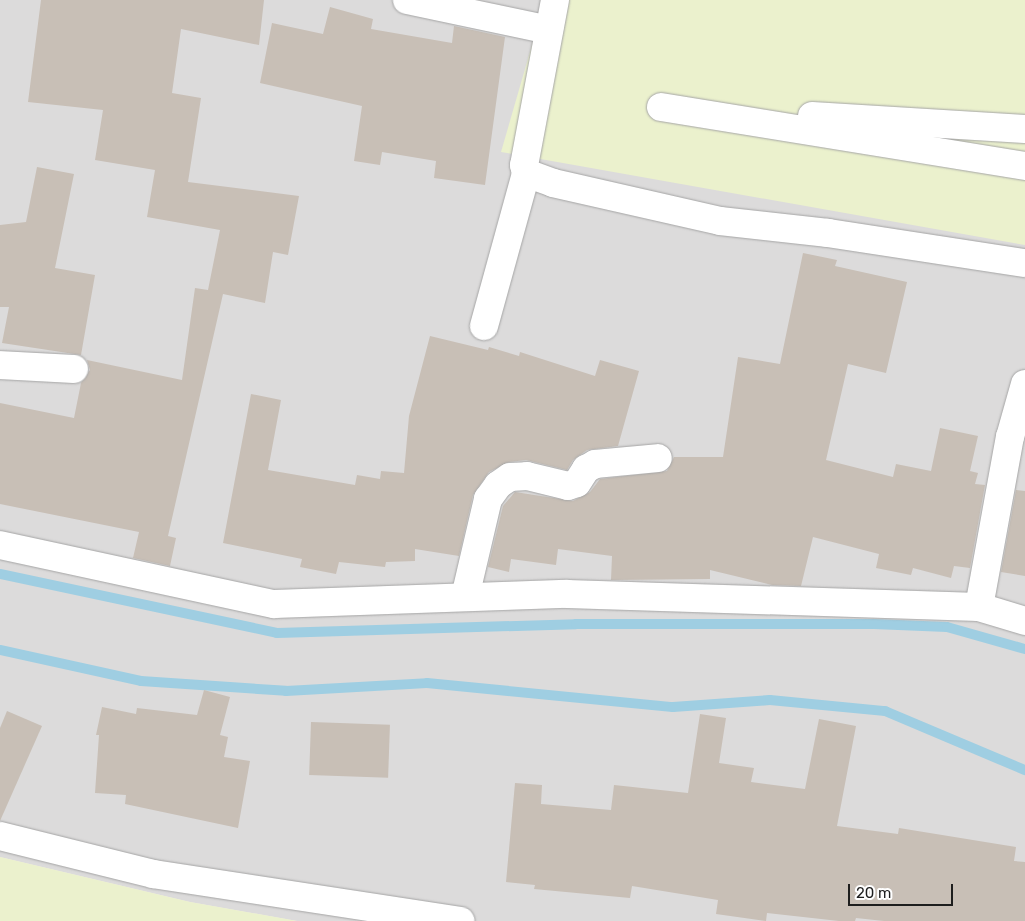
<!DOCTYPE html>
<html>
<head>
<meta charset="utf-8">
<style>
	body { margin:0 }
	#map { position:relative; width:1025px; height:921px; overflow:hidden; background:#f0ede3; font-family:Rubik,sans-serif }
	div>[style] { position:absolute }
	.residential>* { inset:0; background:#dcdbdb }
	.farmland>* { inset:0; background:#ebf1cd }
	.stream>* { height:10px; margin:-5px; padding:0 5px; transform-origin:5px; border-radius:5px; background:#9fcee2 }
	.building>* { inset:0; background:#c8bfb6; transform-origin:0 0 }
	.roads { filter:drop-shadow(0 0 1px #a5a5a5) drop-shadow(0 0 1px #a5a5a5) }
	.minor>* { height:28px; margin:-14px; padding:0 14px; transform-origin:14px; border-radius:14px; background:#fff }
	span { translate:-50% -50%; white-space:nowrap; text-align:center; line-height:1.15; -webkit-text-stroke:4px #fff; paint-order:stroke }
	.scale { position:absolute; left:848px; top:884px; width:105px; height:22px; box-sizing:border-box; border:2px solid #1e1e1e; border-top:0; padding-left:6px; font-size:15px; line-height:18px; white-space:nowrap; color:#1e1e1e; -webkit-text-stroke:4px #fff; paint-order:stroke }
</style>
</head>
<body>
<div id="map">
	<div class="residential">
		<i style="clip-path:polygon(0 0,1025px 0,1025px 921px,297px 921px,190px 902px,0 857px)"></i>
	</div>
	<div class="farmland">
		<i style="clip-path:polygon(545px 0,1025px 0,1025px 245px,501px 152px)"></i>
		<i style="clip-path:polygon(0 857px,190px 902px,297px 921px,0 921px)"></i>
	</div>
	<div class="stream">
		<i style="left:0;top:574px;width:283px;rotate:12deg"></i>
		<i style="left:277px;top:633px;width:299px;rotate:-1.7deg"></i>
		<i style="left:576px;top:624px;width:298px"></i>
		<i style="left:874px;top:624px;width:73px;rotate:2.4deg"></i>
		<i style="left:947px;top:627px;width:81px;rotate:15.8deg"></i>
		<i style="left:0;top:650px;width:144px;rotate:12.4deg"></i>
		<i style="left:141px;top:681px;width:145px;rotate:3.9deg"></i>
		<i style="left:286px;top:691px;width:141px;rotate:-3.2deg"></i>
		<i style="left:427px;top:683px;width:247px;rotate:5.6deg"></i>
		<i style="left:673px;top:707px;width:97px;rotate:-4.1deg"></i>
		<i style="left:770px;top:700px;width:116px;rotate:5.5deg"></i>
		<i style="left:885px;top:711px;width:152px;rotate:22.9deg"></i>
	</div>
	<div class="building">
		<i style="clip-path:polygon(41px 0,264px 0,259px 45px,181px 29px,172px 93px,201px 98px,188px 182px,299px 196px,288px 255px,273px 252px,265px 303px,223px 294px,168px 536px,176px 538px,170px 566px,133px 558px,139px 532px,0 504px,0 403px,74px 418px,81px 383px,90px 370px,87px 360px,182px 380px,195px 288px,208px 290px,220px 230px,147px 217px,155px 170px,95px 160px,103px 110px,28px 102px)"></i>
		<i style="clip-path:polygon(330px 7px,373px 19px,371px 29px,452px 43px,454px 26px,505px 37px,485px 185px,434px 178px,436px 161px,382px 152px,380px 165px,354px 161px,362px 106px,260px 83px,272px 23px,323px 34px)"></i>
		<i style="clip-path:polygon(37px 167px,74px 174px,55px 268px,95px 275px,81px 355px,2px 343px,9px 307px,0 307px,0 225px,26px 222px)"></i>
		<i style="clip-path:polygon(803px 253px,837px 260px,835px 266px,907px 282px,886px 373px,848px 364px,826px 460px,893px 477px,896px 464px,931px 471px,940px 428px,978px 436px,970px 471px,978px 473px,975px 484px,985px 485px,970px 568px,954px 566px,951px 578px,913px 568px,911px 575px,876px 568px,879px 554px,813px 537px,801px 586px,772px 585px,710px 570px,710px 579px,611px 580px,612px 556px,558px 549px,556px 565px,511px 559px,509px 572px,488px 567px,503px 506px,515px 492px,573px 501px,590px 492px,600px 479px,667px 471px,674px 457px,723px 457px,738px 357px,780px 364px)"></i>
		<i style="clip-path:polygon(430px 336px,488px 350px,489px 347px,519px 356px,520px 352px,595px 376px,600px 360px,639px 371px,618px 446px,587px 450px,573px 460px,567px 470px,526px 460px,509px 462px,489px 472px,473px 495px,459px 556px,415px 549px,415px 561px,386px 562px,385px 567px,339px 562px,336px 574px,300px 567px,302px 559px,223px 543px,251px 394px,281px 400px,268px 470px,355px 485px,357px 475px,380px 479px,381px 471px,404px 473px,409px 416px)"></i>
		<i style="clip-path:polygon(1016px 490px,1025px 491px,1025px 576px,1001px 572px)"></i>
		<i style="clip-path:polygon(204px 690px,230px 697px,220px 735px,228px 737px,224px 757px,250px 761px,238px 828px,125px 804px,126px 795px,95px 793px,99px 735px,96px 735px,102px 707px,136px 714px,137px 708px,197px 715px)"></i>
		<i style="clip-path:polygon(7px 711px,42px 726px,0 821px,0 728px)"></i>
		<i style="clip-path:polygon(700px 714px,726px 718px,719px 763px,754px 768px,751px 782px,805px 789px,819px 719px,856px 726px,837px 826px,898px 834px,899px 828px,1016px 847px,1014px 861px,1025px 862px,1025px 921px,884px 921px,856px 918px,855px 921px,839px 921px,767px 913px,766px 921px,716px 914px,718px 900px,632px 886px,630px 898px,534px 889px,535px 885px,506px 882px,515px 783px,542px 785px,541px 804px,611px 810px,614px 785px,688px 793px)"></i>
		<i style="left:311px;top:722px;width:79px;height:53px;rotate:2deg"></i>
	</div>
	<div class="roads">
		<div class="minor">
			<i style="left:407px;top:0;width:145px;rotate:11.9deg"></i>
			<i style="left:555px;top:0;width:168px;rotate:100.6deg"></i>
			<i style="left:524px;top:165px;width:8px;rotate:76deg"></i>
			<i style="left:526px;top:173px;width:29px;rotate:20deg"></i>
			<i style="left:553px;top:183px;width:171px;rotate:12.8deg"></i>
			<i style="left:720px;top:221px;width:109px;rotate:6.3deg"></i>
			<i style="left:828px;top:233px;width:199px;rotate:8.7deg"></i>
			<i style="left:661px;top:107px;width:369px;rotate:9.2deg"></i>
			<i style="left:812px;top:116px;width:213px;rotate:3.5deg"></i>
			<i style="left:484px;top:326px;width:159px;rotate:-74.6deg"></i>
			<i style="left:0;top:365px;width:74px;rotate:3.1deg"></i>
			<i style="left:0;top:545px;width:280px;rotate:12.2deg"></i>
			<i style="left:274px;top:604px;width:293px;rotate:-2deg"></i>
			<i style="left:567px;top:594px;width:412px;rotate:1.8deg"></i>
			<i style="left:979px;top:607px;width:48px;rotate:16.9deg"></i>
			<i style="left:465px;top:597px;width:101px;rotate:-76.8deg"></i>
			<i style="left:488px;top:499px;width:17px;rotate:-54deg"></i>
			<i style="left:498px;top:485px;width:14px;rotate:-34deg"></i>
			<i style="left:510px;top:477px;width:17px;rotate:-3deg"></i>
			<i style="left:527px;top:476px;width:42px;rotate:13.7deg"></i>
			<i style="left:568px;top:486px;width:9px;rotate:-18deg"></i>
			<i style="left:577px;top:483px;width:17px;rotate:-57deg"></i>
			<i style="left:586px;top:469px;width:10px;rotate:-29deg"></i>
			<i style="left:595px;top:464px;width:63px;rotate:-5.4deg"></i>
			<i style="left:979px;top:607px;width:173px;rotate:-79.7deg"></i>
			<i style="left:1010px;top:437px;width:55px;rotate:-74.2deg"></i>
			<i style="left:0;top:836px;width:158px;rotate:13.9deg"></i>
			<i style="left:153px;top:874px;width:311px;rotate:8.7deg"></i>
		</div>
	</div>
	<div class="scale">20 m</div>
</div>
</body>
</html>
